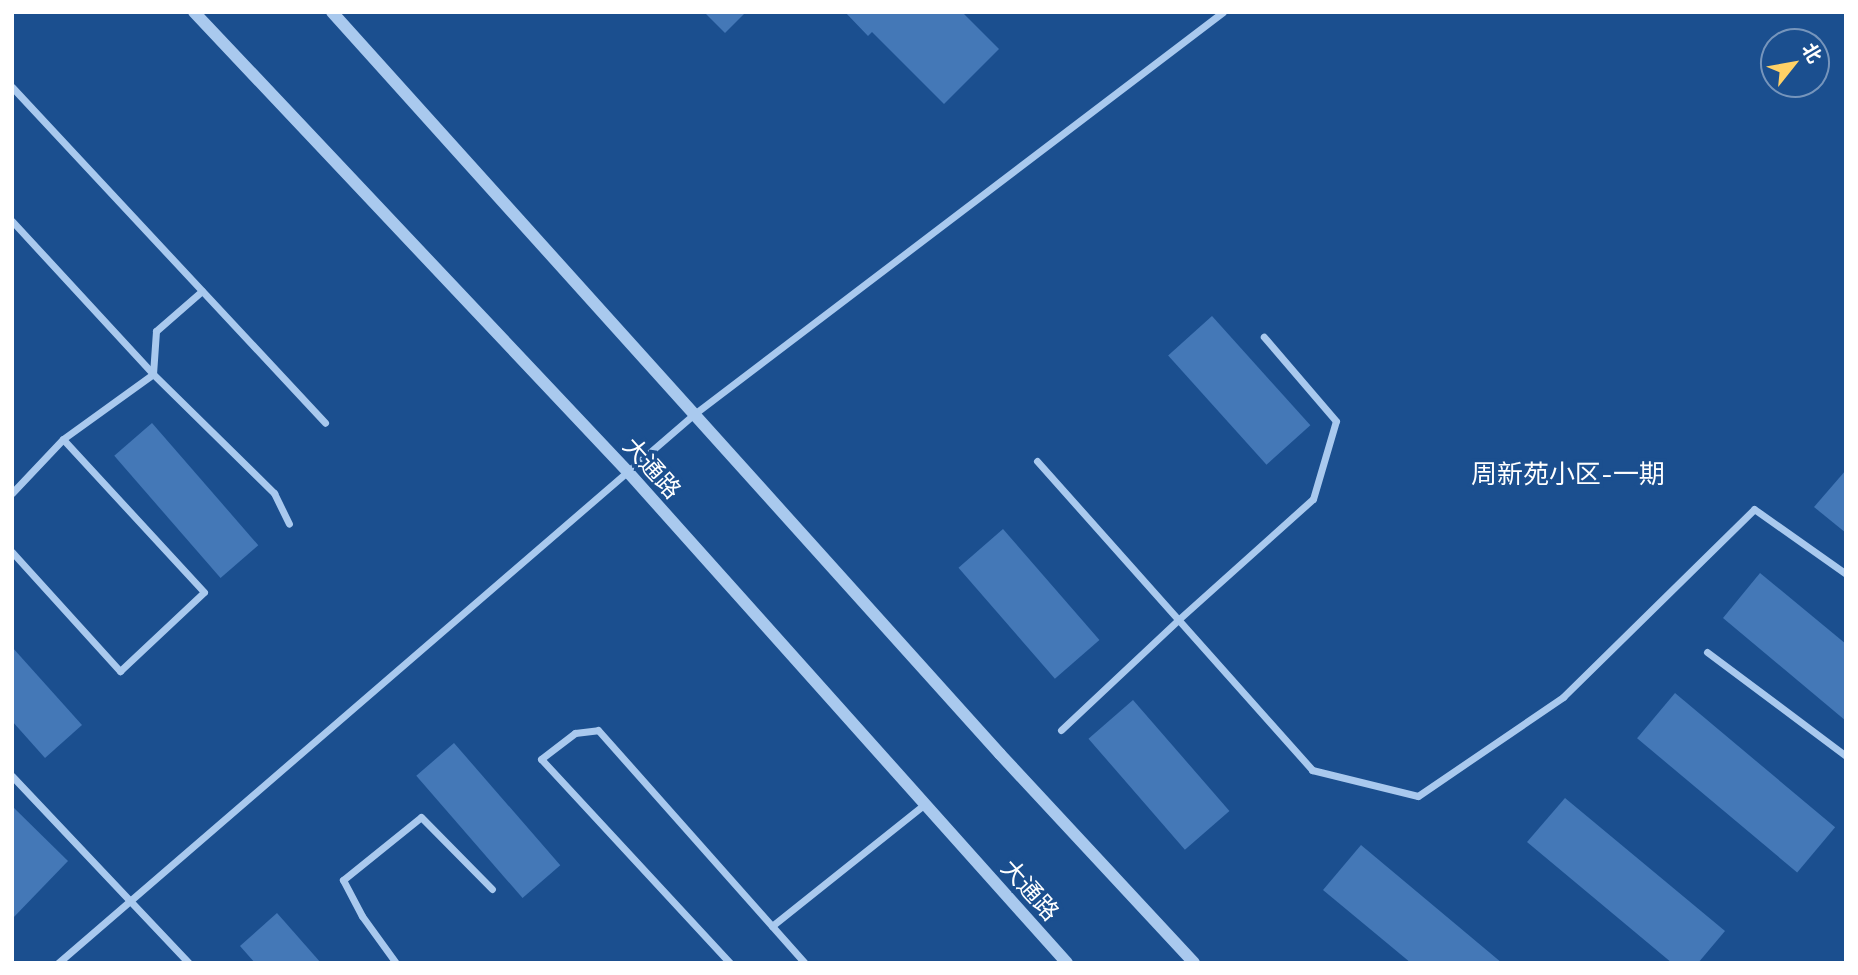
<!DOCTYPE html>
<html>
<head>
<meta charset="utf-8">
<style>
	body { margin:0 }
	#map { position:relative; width:1858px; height:975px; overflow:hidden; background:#1b4f8f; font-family:"Space Grotesk","Noto Sans SC",sans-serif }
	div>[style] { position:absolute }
	.building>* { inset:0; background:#4478b7; transform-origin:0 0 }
	.minor>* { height:7px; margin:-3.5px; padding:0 3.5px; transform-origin:3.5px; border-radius:3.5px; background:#a9c9ee }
	.tertiary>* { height:12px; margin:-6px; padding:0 6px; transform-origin:6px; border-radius:6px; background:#a9c9ee }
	span { translate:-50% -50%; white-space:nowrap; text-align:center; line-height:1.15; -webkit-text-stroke:7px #1b4f8f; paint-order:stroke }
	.street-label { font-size:24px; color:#fff }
	.neighbourhood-label { font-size:26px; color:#fff }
	.frame { position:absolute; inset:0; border:14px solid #fff; pointer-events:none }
	.north { position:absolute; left:1760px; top:28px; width:70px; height:70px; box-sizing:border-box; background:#1b4f8f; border:2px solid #7695bc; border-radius:50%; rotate:59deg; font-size:19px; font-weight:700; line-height:28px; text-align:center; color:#fff }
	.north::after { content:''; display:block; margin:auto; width:24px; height:32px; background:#ffd166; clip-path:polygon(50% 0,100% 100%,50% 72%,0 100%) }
</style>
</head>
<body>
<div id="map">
	<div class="building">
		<i style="clip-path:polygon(704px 12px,746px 12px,725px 33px)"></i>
		<i style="clip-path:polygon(845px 12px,962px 12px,999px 49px,944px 104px,872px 32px,868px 36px)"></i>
		<i style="left:1212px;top:316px;width:147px;height:59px;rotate:48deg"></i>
		<i style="left:152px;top:423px;width:162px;height:50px;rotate:49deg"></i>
		<i style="clip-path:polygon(1846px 470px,1846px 533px,1814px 507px)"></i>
		<i style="left:1003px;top:529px;width:147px;height:59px;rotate:49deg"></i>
		<i style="clip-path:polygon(1760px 573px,1846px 644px,1846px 721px,1723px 618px)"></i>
		<i style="clip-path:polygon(12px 647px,82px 725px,45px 758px,12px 721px)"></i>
		<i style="left:1675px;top:693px;width:209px;height:59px;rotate:40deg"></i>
		<i style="left:1133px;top:700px;width:147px;height:59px;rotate:49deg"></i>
		<i style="left:454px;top:743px;width:162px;height:50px;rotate:49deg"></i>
		<i style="clip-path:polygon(1565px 798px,1725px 931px,1698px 963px,1672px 963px,1527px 842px)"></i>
		<i style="clip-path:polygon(12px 806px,68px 861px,12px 919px)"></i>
		<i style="clip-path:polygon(1361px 845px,1502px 963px,1411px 963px,1323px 890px)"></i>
		<i style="clip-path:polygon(277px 913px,321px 963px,255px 963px,240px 946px)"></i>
	</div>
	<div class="minor">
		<i style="left:12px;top:87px;width:459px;rotate:47deg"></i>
		<i style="left:12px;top:221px;width:208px;rotate:47.3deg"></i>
		<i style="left:153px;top:374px;width:170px;rotate:44.5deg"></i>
		<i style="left:274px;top:493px;width:34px;rotate:64deg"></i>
		<i style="left:1037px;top:461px;width:414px;rotate:48.3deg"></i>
		<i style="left:1312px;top:770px;width:109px;rotate:13.8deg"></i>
		<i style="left:1418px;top:796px;width:176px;rotate:-34.3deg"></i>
		<i style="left:1563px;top:697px;width:268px;rotate:-44.5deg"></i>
		<i style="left:1754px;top:509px;width:113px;rotate:35.2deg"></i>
		<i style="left:12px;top:493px;width:74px;rotate:-46.6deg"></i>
		<i style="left:63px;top:439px;width:111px;rotate:-35.8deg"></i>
		<i style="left:153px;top:374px;width:43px;rotate:-86deg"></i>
		<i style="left:156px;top:331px;width:61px;rotate:-41deg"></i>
		<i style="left:12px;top:552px;width:161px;rotate:47.8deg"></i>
		<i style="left:120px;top:671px;width:115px;rotate:-43.2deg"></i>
		<i style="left:204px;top:592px;width:208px;rotate:-132.7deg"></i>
		<i style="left:1707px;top:652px;width:174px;rotate:36.8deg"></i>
		<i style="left:1061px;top:730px;width:161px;rotate:-43.2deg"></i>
		<i style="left:1178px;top:620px;width:181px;rotate:-41.9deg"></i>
		<i style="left:1313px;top:499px;width:81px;rotate:-73.6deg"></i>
		<i style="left:1336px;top:421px;width:111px;rotate:-130.6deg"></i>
		<i style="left:12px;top:776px;width:257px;rotate:46.6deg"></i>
		<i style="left:772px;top:926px;width:196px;rotate:-38.6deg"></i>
		<i style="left:58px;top:963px;width:839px;rotate:-40.79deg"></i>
		<i style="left:693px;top:415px;width:666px;rotate:-37.25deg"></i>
		<i style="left:396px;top:963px;width:58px;rotate:-125.9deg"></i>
		<i style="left:362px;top:916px;width:41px;rotate:-117.8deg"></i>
		<i style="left:343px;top:880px;width:100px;rotate:-38.9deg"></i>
		<i style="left:421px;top:817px;width:101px;rotate:45.4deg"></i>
		<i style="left:730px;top:963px;width:278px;rotate:-132.8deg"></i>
		<i style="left:541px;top:759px;width:43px;rotate:-37.4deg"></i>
		<i style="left:575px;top:733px;width:23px;rotate:-7deg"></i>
		<i style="left:598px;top:730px;width:312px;rotate:48.4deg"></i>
	</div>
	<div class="tertiary">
		<i style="left:194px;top:12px;width:634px;rotate:46.66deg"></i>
		<i style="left:629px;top:473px;width:657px;rotate:48.21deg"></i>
		<i style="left:332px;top:12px;width:998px;rotate:48deg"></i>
		<i style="left:1000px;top:754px;width:285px;rotate:47.1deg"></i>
	</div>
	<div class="street-label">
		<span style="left:652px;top:468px;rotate:48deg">大通路</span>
		<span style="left:1030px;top:890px;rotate:48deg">大通路</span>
	</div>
	<div class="neighbourhood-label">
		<span style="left:1568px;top:475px">周新苑小区-一期</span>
	</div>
	<div class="frame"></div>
	<div class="north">北</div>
</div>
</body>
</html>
